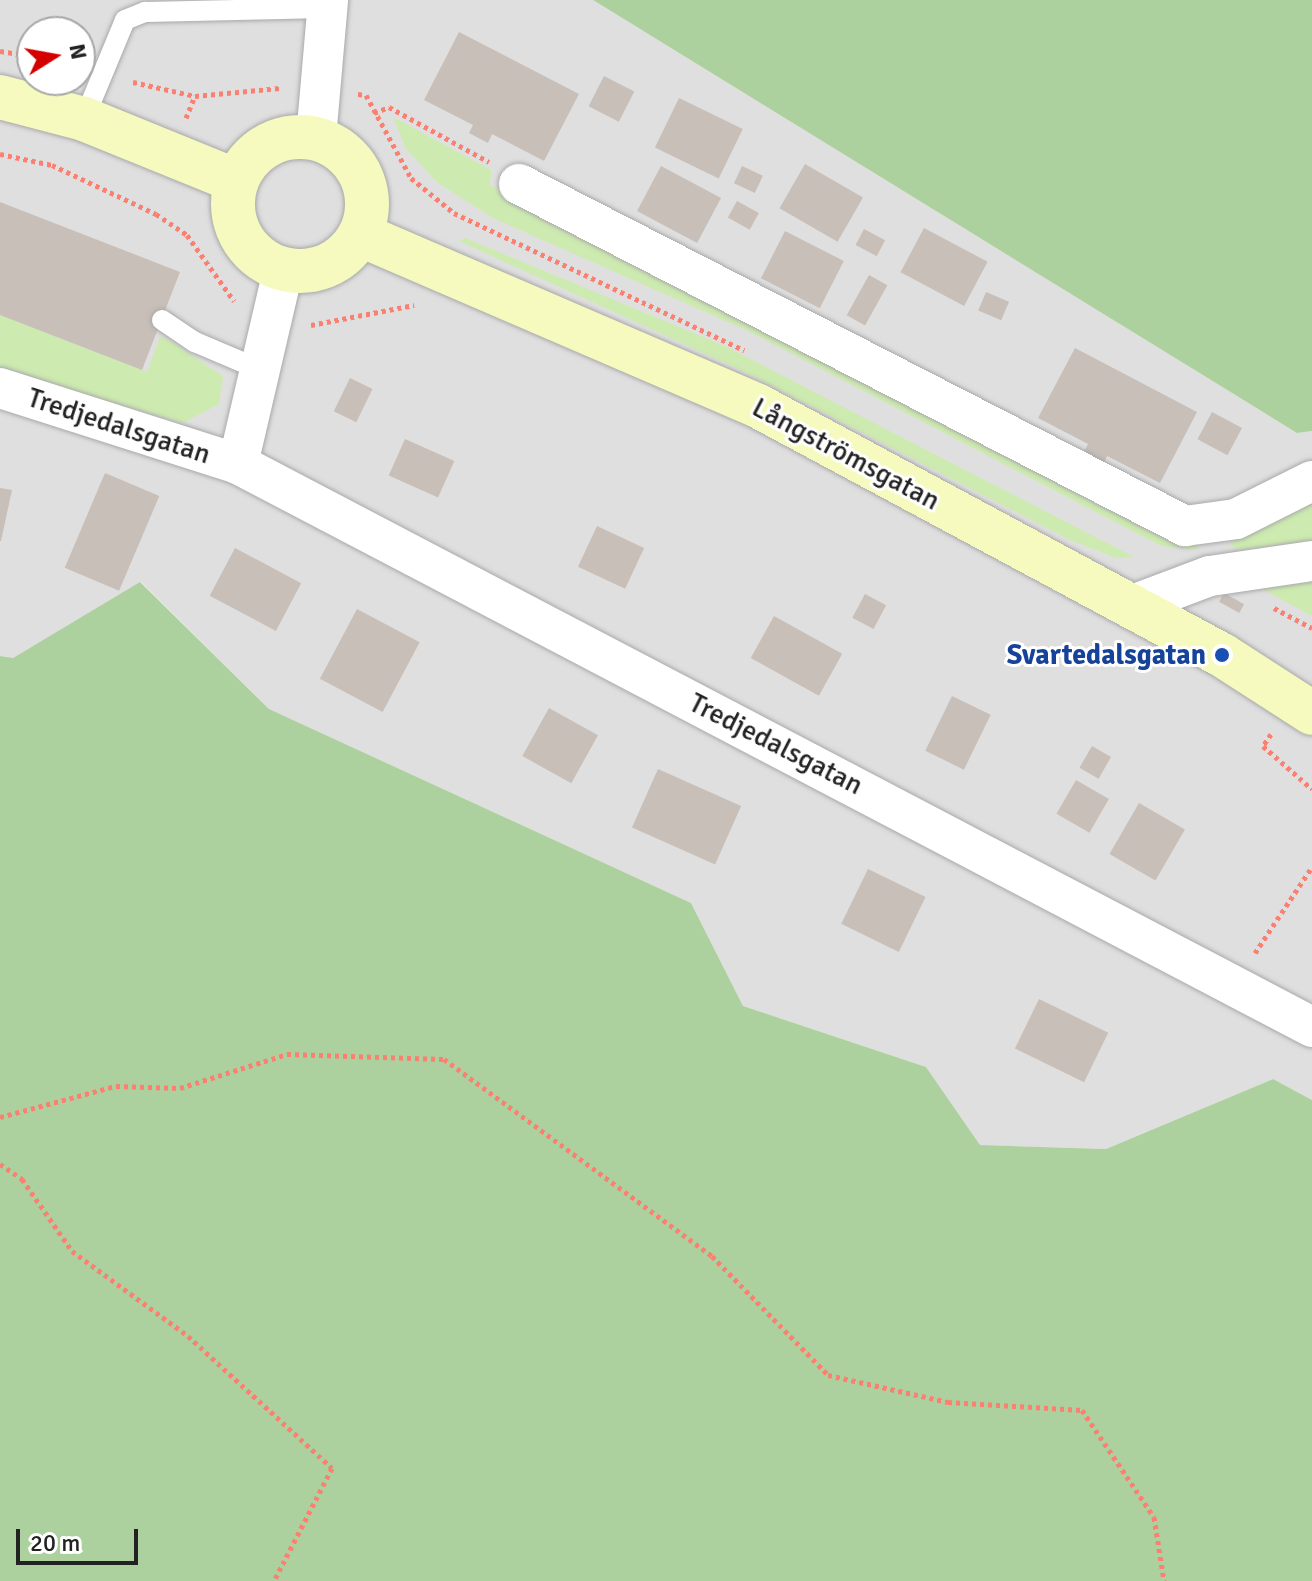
<!DOCTYPE html>
<html>
<head>
<meta charset="utf-8">
<style>
	body { margin:0 }
	#map { position:relative; width:1312px; height:1581px; overflow:hidden; background:#f2efe9; font-family:Signika,sans-serif }
	div>[style] { position:absolute }
	.residential>* { inset:0; background:#e0dfdf }
	.grass>* { inset:0; background:#cdebb0 }
	.forest>* { inset:0; background:#add19e }
	.building>* { inset:0; background:#c7bfb8; transform-origin:0 0 }
	.path>* { height:5px; margin-top:-2.5px; transform-origin:0; background:repeating-linear-gradient(90deg,#fa8072 0 4px,transparent 0 8px) }
	.roads { filter:drop-shadow(0 0 2px #a9a9a9) drop-shadow(0 0 2px #a9a9a9) }
	.lane>* { height:20px; margin:-10px; padding:0 10px; transform-origin:10px; border-radius:10px; background:#fff }
	.street>* { height:40px; margin:-20px; padding:0 20px; transform-origin:20px; border-radius:20px; background:#fff }
	.secondary>* { height:44px; margin:-22px; padding:0 22px; transform-origin:22px; border-radius:22px; background:#f7fabf }
	.secondary>.ring { margin:-22px; padding:0; box-sizing:content-box; background:none; border:44px solid #f7fabf; border-radius:50% }
	.dots>* { width:22px; height:22px; translate:-50% -50%; box-sizing:border-box; border:4px solid #fff; border-radius:50% }
	span { translate:-50% -50%; white-space:nowrap; text-align:center; line-height:1.15; -webkit-text-stroke:6px #fff; paint-order:stroke }
	.street-label { font-size:28px; color:#222 }
	.transit-label { font-size:28px; color:#164399; font-weight:700 }
	.right { translate:-100% -50%; text-align:right }
	.north { position:absolute; left:16px; top:16px; width:80px; height:80px; box-sizing:border-box; background:#fff; border:2px solid #a7a7a7; border-radius:50%; rotate:79deg; font-size:22px; font-weight:700; line-height:32px; text-align:center; color:#222 }
	.north::after { content:''; display:block; margin:auto; width:28px; height:36px; background:#d40000; clip-path:polygon(50% 0,100% 100%,50% 72%,0 100%) }
	.scale { position:absolute; left:16px; top:1529px; width:122px; height:36px; box-sizing:border-box; border:4px solid #222; border-top:0; padding-left:10px; font-size:24px; line-height:28px; white-space:nowrap; color:#222; -webkit-text-stroke:6px #fff; paint-order:stroke }
</style>
</head>
<body>
<div id="map">
	<div class="residential">
		<i style="clip-path:polygon(evenodd,0 0,593px 0,1297px 433px,1312px 431px,1312px 1100px,1273px 1079px,1106px 1149px,980px 1145px,926px 1067px,743px 1006px,691px 903px,269px 709px,141px 582px,13px 658px,0 656px,0 0,32px 32px,80px 32px,80px 80px,32px 80px,32px 32px)"></i>
	</div>
	<div class="grass">
		<i style="clip-path:polygon(393px 117px,491px 170px,490px 185px,1198px 544px,1197px 550px,1161px 546px,748px 331px,493px 218px,438px 183px,406px 149px)"></i>
		<i style="clip-path:polygon(465px 238px,725px 346px,1134px 557px,1116px 558px,1070px 540px,747px 373px,459px 241px)"></i>
		<i style="clip-path:polygon(0 315px,147px 372px,160px 337px,169px 340px,223px 376px,219px 404px,183px 423px,0 370px)"></i>
		<i style="clip-path:polygon(1312px 495px,1312px 541px,1242px 550px,1230px 545px,1231px 536px)"></i>
		<i style="clip-path:polygon(1312px 574px,1312px 616px,1251px 583px)"></i>
	</div>
	<div class="forest">
		<i style="clip-path:polygon(593px 0,1312px 0,1312px 431px,1297px 433px)"></i>
		<i style="clip-path:polygon(140px 582px,269px 709px,691px 903px,743px 1006px,926px 1067px,980px 1145px,1106px 1149px,1273px 1079px,1312px 1100px,1312px 1581px,0 1581px,0 656px,13px 658px)"></i>
	</div>
	<div class="building">
		<i style="clip-path:polygon(459px 32px,579px 94px,544px 161px,492px 134px,488px 143px,469px 133px,473px 125px,424px 100px)"></i>
		<i style="left:604px;top:76px;width:34px;height:34px;rotate:27deg"></i>
		<i style="left:679px;top:98px;width:71px;height:55px;rotate:26deg"></i>
		<i style="left:805px;top:164px;width:67px;height:51px;rotate:30deg"></i>
		<i style="left:661px;top:166px;width:68px;height:51px;rotate:28deg"></i>
		<i style="left:742px;top:166px;width:23px;height:19px;rotate:25deg"></i>
		<i style="left:737px;top:201px;width:25px;height:19px;rotate:29deg"></i>
		<i style="clip-path:polygon(0 202px,180px 272px,142px 370px,0 315px)"></i>
		<i style="left:924px;top:228px;width:72px;height:50px;rotate:28deg"></i>
		<i style="left:864px;top:229px;width:24px;height:18px;rotate:28deg"></i>
		<i style="left:785px;top:231px;width:66px;height:53px;rotate:27deg"></i>
		<i style="left:869px;top:275px;width:21px;height:46px;rotate:29deg"></i>
		<i style="left:986px;top:292px;width:25px;height:20px;rotate:23deg"></i>
		<i style="clip-path:polygon(1075px 348px,1197px 412px,1160px 483px,1107px 456px,1104px 463px,1084px 452px,1088px 444px,1038px 418px)"></i>
		<i style="left:350px;top:378px;width:25px;height:37px;rotate:26deg"></i>
		<i style="left:1212px;top:412px;width:34px;height:31px;rotate:28deg"></i>
		<i style="left:405px;top:439px;width:54px;height:40px;rotate:24deg"></i>
		<i style="left:105px;top:473px;width:59px;height:103px;rotate:23deg"></i>
		<i style="clip-path:polygon(0 488px,12px 490px,1px 541px,0 541px)"></i>
		<i style="left:597px;top:526px;width:52px;height:45px;rotate:25deg"></i>
		<i style="left:235px;top:548px;width:75px;height:54px;rotate:28deg"></i>
		<i style="left:1224px;top:593px;width:23px;height:10px;rotate:29deg"></i>
		<i style="left:865px;top:594px;width:24px;height:27px;rotate:28deg"></i>
		<i style="left:357px;top:609px;width:71px;height:79px;rotate:28deg"></i>
		<i style="left:774px;top:616px;width:78px;height:48px;rotate:29deg"></i>
		<i style="left:952px;top:696px;width:43px;height:61px;rotate:26deg"></i>
		<i style="left:549px;top:708px;width:56px;height:55px;rotate:29deg"></i>
		<i style="left:1092px;top:746px;width:22px;height:25px;rotate:30deg"></i>
		<i style="left:658px;top:769px;width:91px;height:64px;rotate:24deg"></i>
		<i style="left:1076px;top:780px;width:38px;height:39px;rotate:30deg"></i>
		<i style="left:1139px;top:803px;width:53px;height:59px;rotate:30deg"></i>
		<i style="left:868px;top:869px;width:64px;height:61px;rotate:26deg"></i>
		<i style="left:1039px;top:999px;width:77px;height:55px;rotate:26deg"></i>
	</div>
	<div class="path">
		<i style="left:0;top:51px;width:32px;rotate:9deg"></i>
		<i style="left:133px;top:82px;width:64px;rotate:12.7deg"></i>
		<i style="left:195px;top:96px;width:85px;rotate:-5.4deg"></i>
		<i style="left:358px;top:94px;width:8px;rotate:7deg"></i>
		<i style="left:366px;top:95px;width:94px;rotate:61.5deg"></i>
		<i style="left:411px;top:178px;width:55px;rotate:39.1deg"></i>
		<i style="left:454px;top:213px;width:321px;rotate:25.3deg"></i>
		<i style="left:374px;top:113px;width:16px;rotate:-22deg"></i>
		<i style="left:389px;top:107px;width:114px;rotate:28.8deg"></i>
		<i style="left:186px;top:118px;width:24px;rotate:-68deg"></i>
		<i style="left:0;top:154px;width:53px;rotate:11.9deg"></i>
		<i style="left:52px;top:165px;width:115px;rotate:25.2deg"></i>
		<i style="left:156px;top:214px;width:37px;rotate:34deg"></i>
		<i style="left:187px;top:235px;width:81px;rotate:54.5deg"></i>
		<i style="left:311px;top:325px;width:105px;rotate:-11deg"></i>
		<i style="left:1274px;top:608px;width:43px;rotate:27.8deg"></i>
		<i style="left:1271px;top:734px;width:14px;rotate:124deg"></i>
		<i style="left:1263px;top:746px;width:65px;rotate:41.3deg"></i>
		<i style="left:1255px;top:953px;width:103px;rotate:-56.5deg"></i>
		<i style="left:0;top:1117px;width:120px;rotate:-15deg"></i>
		<i style="left:116px;top:1086px;width:64px;rotate:1.8deg"></i>
		<i style="left:180px;top:1088px;width:112px;rotate:-17.6deg"></i>
		<i style="left:287px;top:1054px;width:157px;rotate:1.8deg"></i>
		<i style="left:444px;top:1059px;width:333px;rotate:36.3deg"></i>
		<i style="left:712px;top:1256px;width:166px;rotate:45.7deg"></i>
		<i style="left:828px;top:1375px;width:123px;rotate:12.7deg"></i>
		<i style="left:948px;top:1402px;width:134px;rotate:3.4deg"></i>
		<i style="left:1082px;top:1410px;width:129px;rotate:56.1deg"></i>
		<i style="left:1154px;top:1517px;width:65px;rotate:81.1deg"></i>
		<i style="left:0;top:1164px;width:27px;rotate:34deg"></i>
		<i style="left:22px;top:1179px;width:88px;rotate:55.2deg"></i>
		<i style="left:72px;top:1251px;width:144px;rotate:36.2deg"></i>
		<i style="left:188px;top:1336px;width:195px;rotate:42.5deg"></i>
		<i style="left:332px;top:1468px;width:127px;rotate:117.2deg"></i>
	</div>
	<div class="roads">
		<div class="lane">
			<i style="left:84px;top:119px;width:107px;rotate:-67.5deg"></i>
			<i style="left:125px;top:20px;width:22px;rotate:-22deg"></i>
			<i style="left:145px;top:12px;width:182px;rotate:-1.3deg"></i>
			<i style="left:162px;top:320px;width:40px;rotate:34deg"></i>
			<i style="left:195px;top:342px;width:74px;rotate:23.1deg"></i>
		</div>
		<div class="street">
			<i style="left:316px;top:138px;width:139px;rotate:-85deg"></i>
			<i style="left:519px;top:184px;width:749px;rotate:27.18deg"></i>
			<i style="left:1185px;top:526px;width:51px;rotate:-7.8deg"></i>
			<i style="left:1236px;top:519px;width:85px;rotate:-26.6deg"></i>
			<i style="left:0;top:388px;width:250px;rotate:17.7deg"></i>
			<i style="left:238px;top:464px;width:1213px;rotate:27.66deg"></i>
			<i style="left:238px;top:464px;width:199px;rotate:-76.9deg"></i>
			<i style="left:1130px;top:606px;width:85px;rotate:-20.6deg"></i>
			<i style="left:1210px;top:576px;width:103px;rotate:-8.4deg"></i>
		</div>
		<div class="secondary">
			<i style="left:0;top:97px;width:87px;rotate:14.7deg"></i>
			<i style="left:84px;top:119px;width:165px;rotate:22.1deg"></i>
			<i class="ring" style="left:233px;top:137px;width:90px;height:90px"></i>
			<i style="left:361px;top:235px;width:432px;rotate:23.3deg"></i>
			<i style="left:758px;top:406px;width:527px;rotate:28.22deg"></i>
			<i style="left:1222px;top:655px;width:107px;rotate:32.8deg"></i>
		</div>
	</div>
	<div class="dots">
		<i style="left:1222px;top:655px;background:#1a4fb4"></i>
	</div>
	<div class="street-label">
		<span style="left:119px;top:426px;rotate:18deg">Tredjedalsgatan</span>
		<span style="left:846px;top:454px;rotate:28deg">Långströmsgatan</span>
		<span style="left:776px;top:744px;rotate:27deg">Tredjedalsgatan</span>
	</div>
	<div class="transit-label">
		<span class="right" style="left:1206px;top:655px">Svartedalsgatan</span>
	</div>
	<div class="north">N</div>
	<div class="scale">20 m</div>
</div>
</body>
</html>
